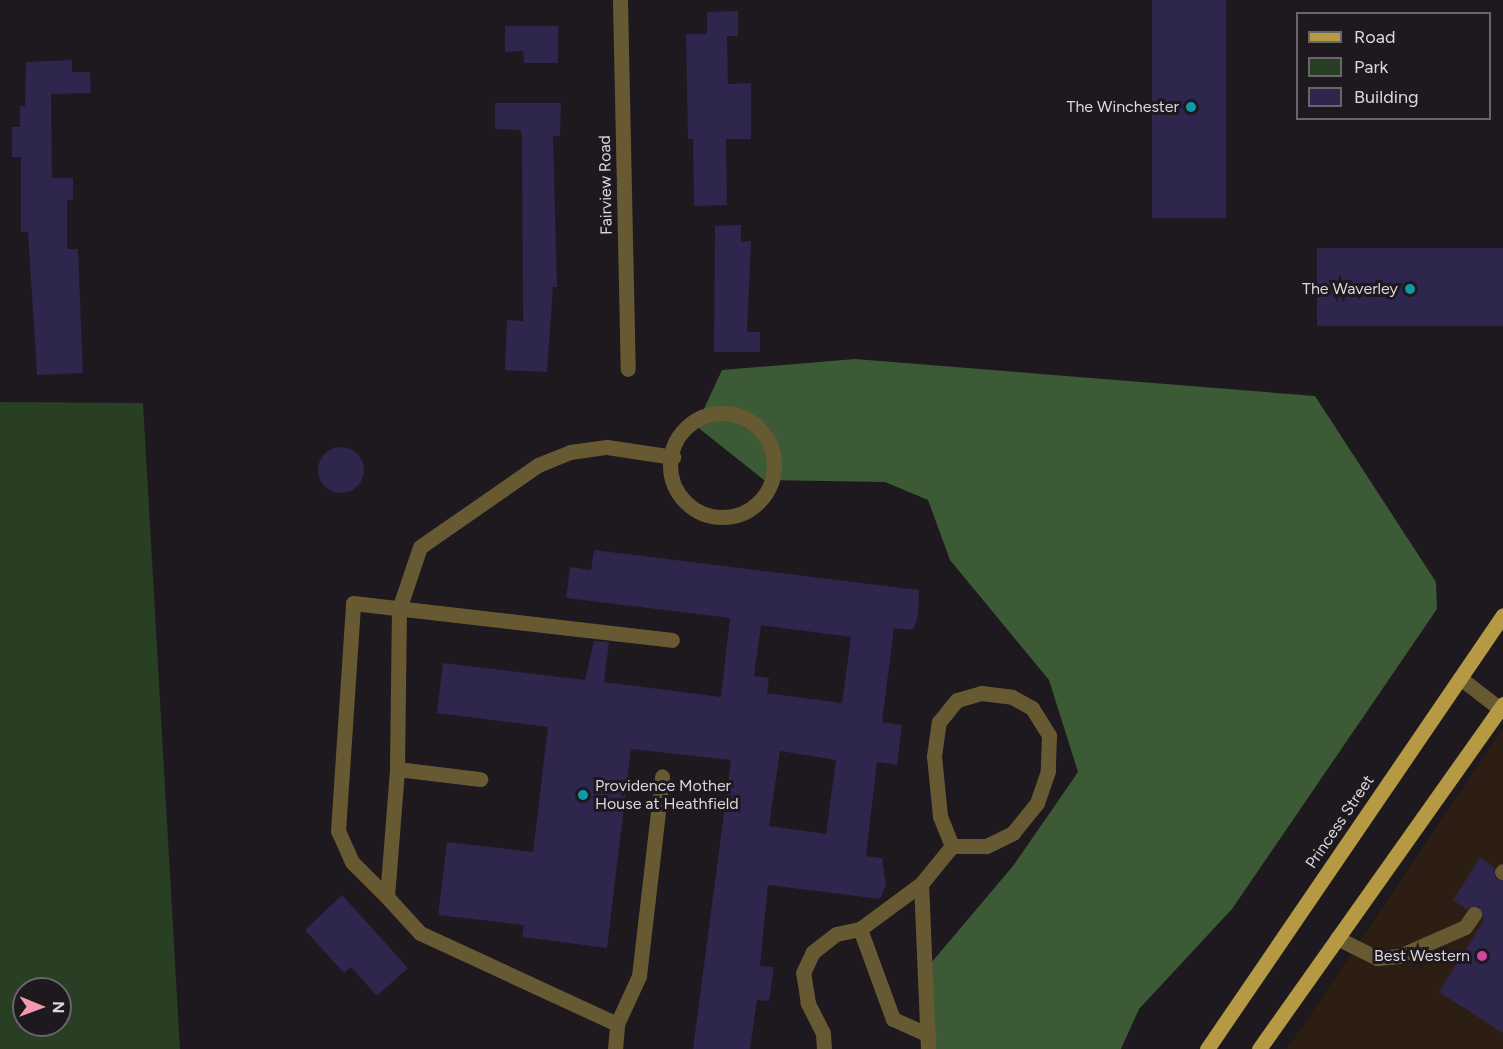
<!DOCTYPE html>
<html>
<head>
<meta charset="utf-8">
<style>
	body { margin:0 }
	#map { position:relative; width:1503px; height:1049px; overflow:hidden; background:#1e181f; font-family:Figtree,sans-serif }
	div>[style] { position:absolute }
	.commercial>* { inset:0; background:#2d1e13 }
	.green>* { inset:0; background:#283f23 }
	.forest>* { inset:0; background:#3c5a35 }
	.building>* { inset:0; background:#2e264d; transform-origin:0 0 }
	.round { border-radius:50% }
	.service>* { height:15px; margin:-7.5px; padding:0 7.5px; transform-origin:7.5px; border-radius:7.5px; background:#675a33 }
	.service>.ring { margin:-7.5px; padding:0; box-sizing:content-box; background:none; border:15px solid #675a33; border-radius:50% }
	.minor>* { height:15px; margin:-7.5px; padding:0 7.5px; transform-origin:7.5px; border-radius:7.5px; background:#675a33 }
	.primary>* { height:15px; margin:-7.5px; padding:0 7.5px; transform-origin:7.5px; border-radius:7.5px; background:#b59943 }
	.dots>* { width:16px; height:16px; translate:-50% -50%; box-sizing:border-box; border:3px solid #1e181f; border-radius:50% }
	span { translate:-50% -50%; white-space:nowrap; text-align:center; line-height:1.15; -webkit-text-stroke:6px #1e181f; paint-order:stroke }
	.poi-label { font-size:16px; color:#dcd7dc }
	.right { translate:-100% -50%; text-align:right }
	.left { translate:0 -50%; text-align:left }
	.street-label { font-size:16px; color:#dcd7dc }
	.legend { position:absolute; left:1296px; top:12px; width:195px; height:108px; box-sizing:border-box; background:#1e181f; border:2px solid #6a646b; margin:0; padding:8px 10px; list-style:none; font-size:18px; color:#dcd7dc }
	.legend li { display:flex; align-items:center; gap:12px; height:30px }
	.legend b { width:30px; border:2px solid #6a646b }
	.north { position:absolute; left:12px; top:977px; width:60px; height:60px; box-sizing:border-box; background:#1e181f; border:2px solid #6a646b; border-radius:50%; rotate:91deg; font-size:16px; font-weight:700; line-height:24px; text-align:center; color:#dcd7dc }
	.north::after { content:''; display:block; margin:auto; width:21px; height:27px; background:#f29aaf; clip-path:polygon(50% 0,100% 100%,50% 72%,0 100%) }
</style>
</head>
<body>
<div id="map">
	<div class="commercial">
		<i style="clip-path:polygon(1503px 729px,1503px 1049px,1287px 1049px)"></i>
	</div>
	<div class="green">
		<i style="clip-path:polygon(evenodd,0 402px,143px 403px,180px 1049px,0 1049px,0 402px,24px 989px,60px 989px,60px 1025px,24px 1025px,24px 989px)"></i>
	</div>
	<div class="forest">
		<i style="clip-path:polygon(855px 359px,1315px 396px,1436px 582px,1437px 609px,1232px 909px,1139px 1009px,1121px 1049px,931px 1049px,931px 963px,1013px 866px,1078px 772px,1049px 680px,950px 560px,928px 500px,885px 482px,764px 480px,696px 426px,722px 370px)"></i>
	</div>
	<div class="building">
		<i style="left:1152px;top:0;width:74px;height:218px"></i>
		<i style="clip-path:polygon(738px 11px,738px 36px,727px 36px,728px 84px,751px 83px,751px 139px,726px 139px,727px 205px,694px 206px,693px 139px,688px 139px,686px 34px,707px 34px,707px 12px)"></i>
		<i style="clip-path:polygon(505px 26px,558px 26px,558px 63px,524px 63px,523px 51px,505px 52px)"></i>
		<i style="clip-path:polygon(72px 60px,72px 72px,90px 72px,91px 93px,51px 94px,52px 178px,73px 178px,73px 200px,67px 200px,67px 249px,78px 249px,83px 373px,37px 375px,28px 232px,21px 232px,21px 157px,12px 157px,12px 127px,20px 127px,20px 106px,25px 106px,26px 62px)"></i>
		<i style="clip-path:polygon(495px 103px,561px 103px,560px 136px,553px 136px,557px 287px,553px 287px,547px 372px,505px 370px,507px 320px,523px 321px,522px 136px,520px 130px,495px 129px)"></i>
		<i style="clip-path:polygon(741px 225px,741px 242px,751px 241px,747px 332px,760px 332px,760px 352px,714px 352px,715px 226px)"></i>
		<i style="left:1503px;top:248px;width:78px;height:186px;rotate:90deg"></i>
		<i class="round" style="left:318px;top:447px;width:46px;height:46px"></i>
		<i style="clip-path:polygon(evenodd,594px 550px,919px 590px,918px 616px,913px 630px,894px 628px,882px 722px,902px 725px,897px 765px,877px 762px,866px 856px,882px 858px,886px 885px,880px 899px,768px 885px,760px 966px,774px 967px,769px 1001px,757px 1000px,750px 1049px,693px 1049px,731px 760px,631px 749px,607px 948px,522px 937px,524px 925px,438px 915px,447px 842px,533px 852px,548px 727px,437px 713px,443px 663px,585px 680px,594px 641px,609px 642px,604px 682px,721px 697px,730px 618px,566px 598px,570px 567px,591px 570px,594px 550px,761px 625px,851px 637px,842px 703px,767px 693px,769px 678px,754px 676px,761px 625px,594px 550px,780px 751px,836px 760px,826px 834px,769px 826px,780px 751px)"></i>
		<i style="clip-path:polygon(1480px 858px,1494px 867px,1495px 878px,1503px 881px,1503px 1033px,1439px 992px,1484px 920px,1479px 906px,1466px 909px,1453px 900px)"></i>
		<i style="clip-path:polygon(342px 895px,408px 968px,377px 996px,351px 967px,344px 973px,305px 930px)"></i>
	</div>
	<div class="service">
		<i class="ring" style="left:670px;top:413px;width:89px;height:89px"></i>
		<i style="left:1460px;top:678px;width:54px;rotate:37.5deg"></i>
		<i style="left:981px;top:693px;width:31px;rotate:7deg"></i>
		<i style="left:1012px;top:697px;width:23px;rotate:29deg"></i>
		<i style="left:1032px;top:708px;width:32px;rotate:58deg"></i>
		<i style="left:1049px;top:735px;width:36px;rotate:92deg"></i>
		<i style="left:1048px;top:771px;width:34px;rotate:109deg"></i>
		<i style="left:1037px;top:803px;width:38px;rotate:129deg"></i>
		<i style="left:1013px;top:833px;width:30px;rotate:154deg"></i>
		<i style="left:986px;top:846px;width:34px;rotate:180deg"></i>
		<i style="left:952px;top:846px;width:32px;rotate:-112deg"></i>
		<i style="left:940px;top:816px;width:60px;rotate:-95.7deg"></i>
		<i style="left:934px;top:756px;width:34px;rotate:-82deg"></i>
		<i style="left:939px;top:722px;width:28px;rotate:-51deg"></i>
		<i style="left:957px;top:700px;width:25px;rotate:-16deg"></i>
		<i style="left:397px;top:769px;width:84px;rotate:6.9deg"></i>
		<i style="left:1502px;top:872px;width:1px;rotate:-45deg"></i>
		<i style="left:387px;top:897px;width:49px;rotate:-135deg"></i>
		<i style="left:352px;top:862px;width:34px;rotate:-114deg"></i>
		<i style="left:338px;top:831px;width:228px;rotate:-86.2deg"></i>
		<i style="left:353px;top:603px;width:321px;rotate:6.6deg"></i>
		<i style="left:860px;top:929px;width:96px;rotate:69.9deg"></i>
		<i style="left:893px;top:1019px;width:39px;rotate:24deg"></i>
		<i style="left:1337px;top:938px;width:45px;rotate:26.6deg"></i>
		<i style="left:1377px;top:958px;width:22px;rotate:-5deg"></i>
		<i style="left:1399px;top:956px;width:72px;rotate:-23.7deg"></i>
		<i style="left:1465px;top:927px;width:16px;rotate:-55deg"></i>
		<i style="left:617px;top:1024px;width:53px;rotate:-65.4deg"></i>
		<i style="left:639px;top:976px;width:201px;rotate:-83.4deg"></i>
		<i style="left:615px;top:1049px;width:25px;rotate:-85deg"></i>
		<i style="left:617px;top:1024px;width:217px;rotate:-155.2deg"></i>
		<i style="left:420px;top:933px;width:49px;rotate:-132.5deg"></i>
		<i style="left:387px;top:897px;width:128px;rotate:-85.5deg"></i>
		<i style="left:397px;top:769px;width:160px;rotate:-89.3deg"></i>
		<i style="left:399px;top:609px;width:65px;rotate:-71.3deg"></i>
		<i style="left:420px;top:547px;width:144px;rotate:-34.8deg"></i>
		<i style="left:538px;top:465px;width:35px;rotate:-22deg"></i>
		<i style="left:570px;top:452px;width:37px;rotate:-8deg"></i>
		<i style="left:607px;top:447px;width:67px;rotate:8.6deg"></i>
		<i style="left:824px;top:1049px;width:16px;rotate:-94deg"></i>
		<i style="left:823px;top:1033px;width:34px;rotate:-117deg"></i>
		<i style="left:808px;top:1003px;width:30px;rotate:-99deg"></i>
		<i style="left:803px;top:973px;width:23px;rotate:-65deg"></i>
		<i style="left:813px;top:952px;width:29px;rotate:-38deg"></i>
		<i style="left:836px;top:934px;width:25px;rotate:-12deg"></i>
		<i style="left:860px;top:929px;width:76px;rotate:-36.4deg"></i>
		<i style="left:928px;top:1049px;width:165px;rotate:-92.4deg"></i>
		<i style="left:921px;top:884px;width:49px;rotate:-50.8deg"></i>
	</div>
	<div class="minor">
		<i style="left:620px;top:0;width:369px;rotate:88.8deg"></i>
	</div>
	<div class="primary">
		<i style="left:1207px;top:1049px;width:525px;rotate:-55.7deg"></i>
		<i style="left:1259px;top:1049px;width:423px;rotate:-54.7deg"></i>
	</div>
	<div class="dots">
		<i style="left:1191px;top:107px;background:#0f9aa8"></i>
		<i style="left:1410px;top:289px;background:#0f9aa8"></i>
		<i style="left:583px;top:795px;background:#0f9aa8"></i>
		<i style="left:1482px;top:956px;background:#d1479c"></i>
	</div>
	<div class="poi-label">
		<span class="right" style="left:1179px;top:107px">The Winchester</span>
		<span class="right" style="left:1398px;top:289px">The Waverley</span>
		<span class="left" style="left:595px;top:795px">Providence Mother<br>House at Heathfield</span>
		<span class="right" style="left:1470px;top:956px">Best Western</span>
	</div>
	<div class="street-label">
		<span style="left:606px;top:185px;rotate:-91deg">Fairview Road</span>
		<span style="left:1340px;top:822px;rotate:-56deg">Princess Street</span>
	</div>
	<ul class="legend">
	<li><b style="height:8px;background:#b59943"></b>Road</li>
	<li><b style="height:16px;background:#283f23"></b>Park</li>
	<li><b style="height:16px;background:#2e264d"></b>Building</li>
	</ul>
	<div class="north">N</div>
</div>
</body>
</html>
